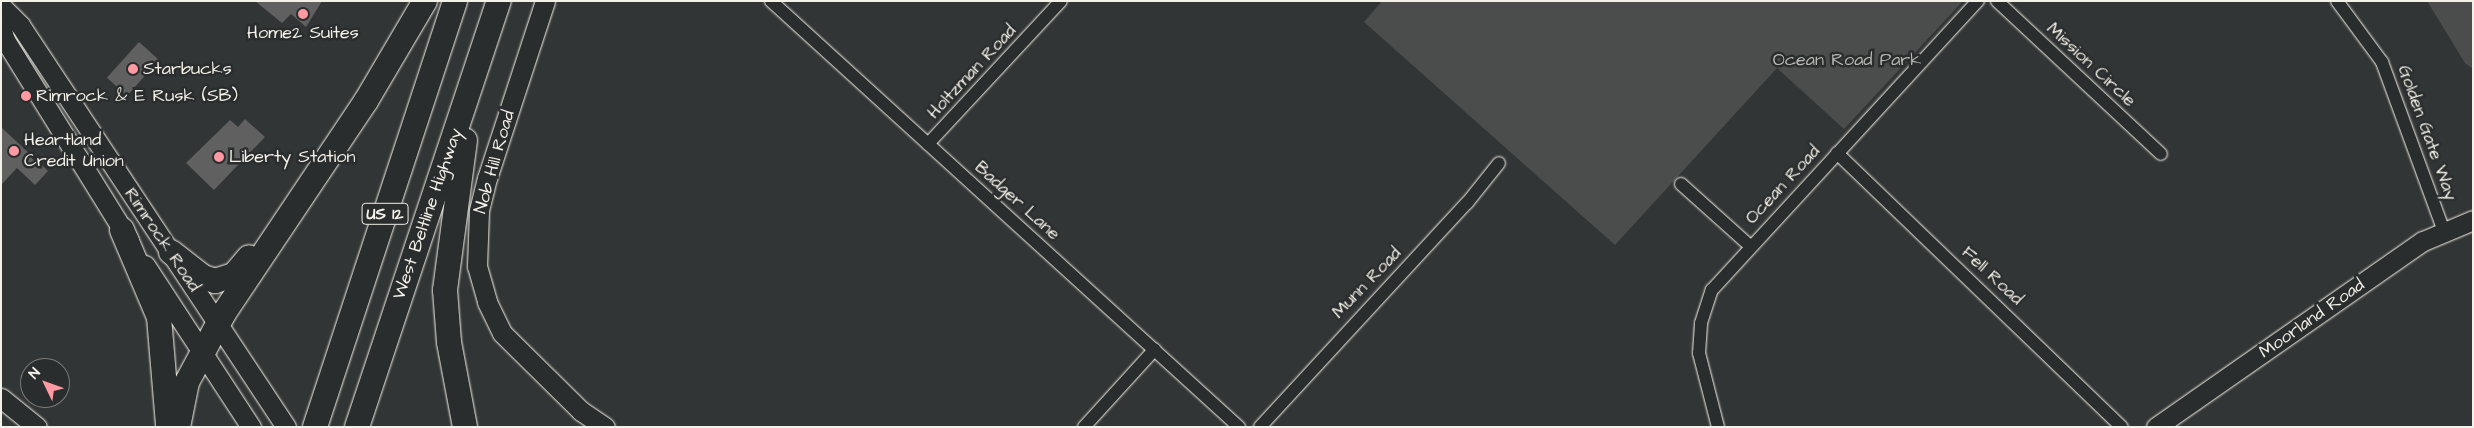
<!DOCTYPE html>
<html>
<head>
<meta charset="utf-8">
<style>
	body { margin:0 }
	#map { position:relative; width:2474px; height:428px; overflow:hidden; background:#323535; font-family:"Architects Daughter",sans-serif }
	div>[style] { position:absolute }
	.green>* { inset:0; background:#4b4d4c }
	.building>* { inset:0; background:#5f605f; transform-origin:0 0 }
	.roads { filter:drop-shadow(0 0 1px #f4f1e8) drop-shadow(0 0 1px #f4f1e8) }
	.street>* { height:12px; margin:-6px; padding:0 6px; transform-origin:6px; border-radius:6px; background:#2a2d2e }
	.secondary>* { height:19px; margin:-9.5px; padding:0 9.5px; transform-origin:9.5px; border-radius:9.5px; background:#2a2d2e }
	.highway>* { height:24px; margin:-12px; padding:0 12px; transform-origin:12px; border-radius:12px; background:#2a2d2e }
	.dots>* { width:14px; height:14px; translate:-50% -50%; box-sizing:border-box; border:2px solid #2a2d2e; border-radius:50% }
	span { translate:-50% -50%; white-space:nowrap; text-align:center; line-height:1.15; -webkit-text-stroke:5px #2a2d2e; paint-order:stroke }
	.shield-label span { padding:1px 4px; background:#2a2d2e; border:1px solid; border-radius:4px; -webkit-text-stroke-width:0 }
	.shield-label { font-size:16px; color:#f4f1e8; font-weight:700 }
	.poi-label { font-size:18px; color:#f4f1e8 }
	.left { translate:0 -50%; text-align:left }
	.park-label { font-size:18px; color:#b9b8b1 }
	.street-label { font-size:18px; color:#f4f1e8 }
	.frame { position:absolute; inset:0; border:2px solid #f4f1e8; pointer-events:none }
	.north { position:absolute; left:20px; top:358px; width:50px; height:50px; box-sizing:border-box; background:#2a2d2e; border:1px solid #7b7b78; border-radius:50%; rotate:312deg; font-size:14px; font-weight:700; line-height:20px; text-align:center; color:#f4f1e8 }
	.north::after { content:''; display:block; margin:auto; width:18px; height:22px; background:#ff9aa2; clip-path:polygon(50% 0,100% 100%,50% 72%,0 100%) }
</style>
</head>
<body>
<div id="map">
	<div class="green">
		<i style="clip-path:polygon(1382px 1px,1963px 1px,1844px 129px,1777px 68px,1615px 245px,1364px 22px)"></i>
		<i style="clip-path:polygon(2427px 1px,2473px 1px,2473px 69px,2465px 63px)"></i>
	</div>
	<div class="building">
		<i style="clip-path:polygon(255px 1px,322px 1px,306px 27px,291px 14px,282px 23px)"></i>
		<i style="left:139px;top:42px;width:27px;height:48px;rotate:42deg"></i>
		<i style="clip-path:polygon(245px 119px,265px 137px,214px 190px,186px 163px,230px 120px,238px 127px)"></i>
		<i style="clip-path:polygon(1px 127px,48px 171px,35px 185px,17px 168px,1px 185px)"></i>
	</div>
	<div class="roads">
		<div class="street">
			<i style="left:771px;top:1px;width:633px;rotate:42.31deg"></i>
			<i style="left:1997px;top:1px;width:224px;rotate:43deg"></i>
			<i style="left:2337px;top:1px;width:76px;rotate:53.6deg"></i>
			<i style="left:2382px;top:62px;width:180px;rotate:69.9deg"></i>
			<i style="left:928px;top:144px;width:195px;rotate:-47.1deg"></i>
			<i style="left:1837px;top:153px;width:395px;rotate:43.9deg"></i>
			<i style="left:1681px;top:184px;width:93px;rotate:41.9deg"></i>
			<i style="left:1084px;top:427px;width:105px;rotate:-47.7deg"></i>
			<i style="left:1260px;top:427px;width:305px;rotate:-47.3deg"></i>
			<i style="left:1467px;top:203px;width:51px;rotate:-51.3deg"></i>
			<i style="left:1718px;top:427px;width:76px;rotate:-104.4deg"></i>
			<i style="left:1699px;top:353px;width:30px;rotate:-86deg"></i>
			<i style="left:1701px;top:323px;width:35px;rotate:-72deg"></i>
			<i style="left:1712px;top:290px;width:393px;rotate:-47.4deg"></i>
		</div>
		<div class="secondary">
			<i style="left:545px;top:1px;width:186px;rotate:108.1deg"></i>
			<i style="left:487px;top:178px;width:34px;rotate:104deg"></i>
			<i style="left:479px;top:211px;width:55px;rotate:92.1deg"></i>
			<i style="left:477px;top:266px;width:37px;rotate:74deg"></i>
			<i style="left:487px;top:302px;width:34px;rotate:64deg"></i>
			<i style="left:502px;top:333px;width:111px;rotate:44.6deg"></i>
			<i style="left:581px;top:411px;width:29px;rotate:34deg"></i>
			<i style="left:1px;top:6px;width:27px;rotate:45deg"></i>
			<i style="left:20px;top:25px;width:482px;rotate:56.5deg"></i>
			<i style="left:1px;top:27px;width:14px;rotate:73deg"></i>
			<i style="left:5px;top:40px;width:235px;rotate:58.2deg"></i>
			<i style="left:145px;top:265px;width:194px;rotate:56.8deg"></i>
			<i style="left:1px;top:398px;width:46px;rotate:38.9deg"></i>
			<i style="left:2156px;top:427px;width:325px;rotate:-34.9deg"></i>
			<i style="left:2423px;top:241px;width:54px;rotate:-22.8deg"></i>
		</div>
		<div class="highway">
			<i style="left:122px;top:230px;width:95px;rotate:67deg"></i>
			<i style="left:159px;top:317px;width:108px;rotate:85.2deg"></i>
			<i style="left:171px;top:252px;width:41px;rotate:38deg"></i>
			<i style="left:203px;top:277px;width:13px;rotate:18deg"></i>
			<i style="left:215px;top:281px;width:20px;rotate:-18deg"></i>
			<i style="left:234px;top:275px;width:23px;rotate:-50deg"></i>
			<i style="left:178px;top:427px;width:46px;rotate:-78.7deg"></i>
			<i style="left:187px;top:382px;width:78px;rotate:-61.8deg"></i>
			<i style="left:224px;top:313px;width:255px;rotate:-56.2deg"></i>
			<i style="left:366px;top:101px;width:116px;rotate:-59.5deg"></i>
			<i style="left:315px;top:427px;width:448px;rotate:-71.8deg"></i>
			<i style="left:357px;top:427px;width:449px;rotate:-71.6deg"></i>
			<i style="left:465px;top:427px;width:86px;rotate:-100.7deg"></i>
			<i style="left:449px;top:342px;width:52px;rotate:-94.4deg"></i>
			<i style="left:445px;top:290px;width:151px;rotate:-82.4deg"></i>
		</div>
	</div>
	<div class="dots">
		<i style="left:303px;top:14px;background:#ff9aa2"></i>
		<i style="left:133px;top:69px;background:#ff9aa2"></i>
		<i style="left:26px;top:96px;background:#ff9aa2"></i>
		<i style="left:14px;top:151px;background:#ff9aa2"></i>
		<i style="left:219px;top:157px;background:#ff9aa2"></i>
	</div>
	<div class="shield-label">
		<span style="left:385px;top:214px">US 12</span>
	</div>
	<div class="poi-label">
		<span style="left:303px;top:33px">Home2 Suites</span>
		<span class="left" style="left:143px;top:69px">Starbucks</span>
		<span class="left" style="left:36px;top:96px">Rimrock &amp; E Rusk (SB)</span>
		<span class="left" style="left:24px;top:151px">Heartland<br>Credit Union</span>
		<span class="left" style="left:229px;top:157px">Liberty Station</span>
	</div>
	<div class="park-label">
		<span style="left:1847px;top:60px">Ocean Road Park</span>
	</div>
	<div class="street-label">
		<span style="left:2091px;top:65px;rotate:43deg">Mission Circle</span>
		<span style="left:972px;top:72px;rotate:-47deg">Holtzman Road</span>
		<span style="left:2427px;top:133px;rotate:70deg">Golden Gate Way</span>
		<span style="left:495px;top:162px;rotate:-74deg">Nob Hill Road</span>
		<span style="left:1783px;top:185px;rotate:-47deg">Ocean Road</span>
		<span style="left:1017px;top:201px;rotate:42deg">Badger Lane</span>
		<span style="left:428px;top:214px;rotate:-71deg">West Beltline Highway</span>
		<span style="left:162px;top:240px;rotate:56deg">Rimrock Road</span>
		<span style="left:1992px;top:276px;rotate:43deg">Fell Road</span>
		<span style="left:1367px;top:283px;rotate:-46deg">Munn Road</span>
		<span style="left:2312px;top:319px;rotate:-35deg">Moorland Road</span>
	</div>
	<div class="frame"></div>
	<div class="north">N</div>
</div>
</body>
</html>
